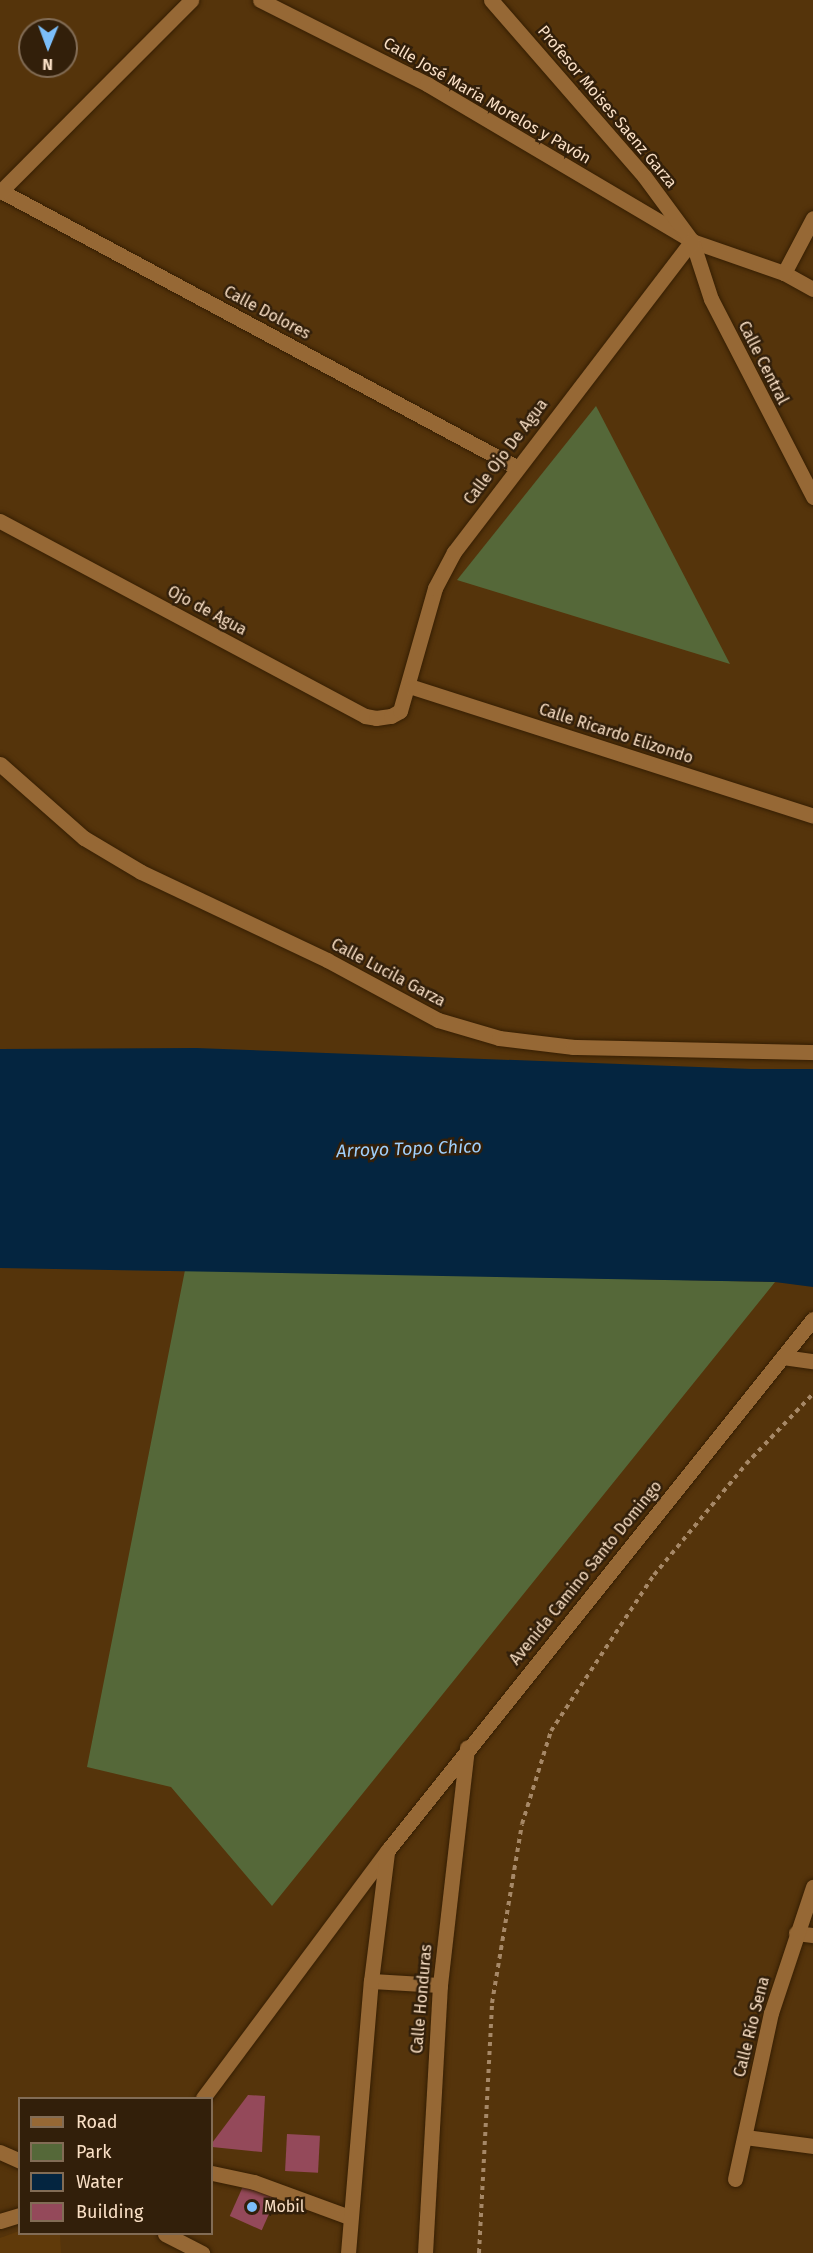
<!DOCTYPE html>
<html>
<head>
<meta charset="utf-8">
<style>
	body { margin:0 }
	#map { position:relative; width:813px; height:2253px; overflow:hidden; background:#55340b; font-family:"Fira Sans",sans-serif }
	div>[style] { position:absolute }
	.built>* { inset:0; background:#603a0a }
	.green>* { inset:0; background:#556839 }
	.water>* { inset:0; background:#042540 }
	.building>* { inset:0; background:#94495a; transform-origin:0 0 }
	.path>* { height:4px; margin-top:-2px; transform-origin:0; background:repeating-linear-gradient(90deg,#a68867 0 4.5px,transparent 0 9px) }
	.roads { filter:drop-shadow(0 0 2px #351e03) drop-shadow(0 0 2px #351e03) }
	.service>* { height:15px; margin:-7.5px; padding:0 7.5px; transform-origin:7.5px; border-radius:7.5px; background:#966835 }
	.minor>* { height:15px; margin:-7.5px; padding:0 7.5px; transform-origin:7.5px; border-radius:7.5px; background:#966835 }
	.tertiary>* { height:15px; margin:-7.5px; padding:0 7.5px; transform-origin:7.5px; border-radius:7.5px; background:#966835 }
	.dots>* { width:16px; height:16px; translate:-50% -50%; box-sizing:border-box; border:3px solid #321f0a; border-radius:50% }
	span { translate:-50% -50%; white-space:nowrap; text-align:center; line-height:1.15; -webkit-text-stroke:5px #321f0a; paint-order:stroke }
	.street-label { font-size:16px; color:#fae0c6 }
	.poi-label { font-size:16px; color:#fae0c6 }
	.left { translate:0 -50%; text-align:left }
	.water-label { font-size:18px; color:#a0d0fc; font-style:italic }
	.legend { position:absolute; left:18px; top:2097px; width:195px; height:138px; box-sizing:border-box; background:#321f0a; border:2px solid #826c55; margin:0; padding:8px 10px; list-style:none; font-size:18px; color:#fae0c6 }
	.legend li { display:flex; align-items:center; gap:12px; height:30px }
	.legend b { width:30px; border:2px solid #826c55 }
	.north { position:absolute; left:18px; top:18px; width:60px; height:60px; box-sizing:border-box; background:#321f0a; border:2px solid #826c55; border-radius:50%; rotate:181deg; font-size:16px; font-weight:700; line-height:24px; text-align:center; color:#fae0c6 }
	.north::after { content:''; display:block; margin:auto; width:21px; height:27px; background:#7cbef9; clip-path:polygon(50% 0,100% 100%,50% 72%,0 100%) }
</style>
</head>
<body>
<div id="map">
	<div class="built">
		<i style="clip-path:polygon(19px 2231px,20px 2234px,60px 2234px,61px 2253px,0 2253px,0 2238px)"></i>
	</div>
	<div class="green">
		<i style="clip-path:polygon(596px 406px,730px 664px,457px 580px)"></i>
		<i style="clip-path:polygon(185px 1270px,775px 1282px,272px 1906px,171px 1787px,87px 1767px)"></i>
	</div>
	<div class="water">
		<i style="clip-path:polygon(196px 1048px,751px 1069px,813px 1069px,813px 1287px,775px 1282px,0 1268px,0 1049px)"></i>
	</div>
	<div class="building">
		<i style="clip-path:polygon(248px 2095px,265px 2096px,262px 2152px,212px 2147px,212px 2143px)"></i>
		<i style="left:287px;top:2134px;width:33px;height:37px;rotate:3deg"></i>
		<i style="left:244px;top:2184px;width:35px;height:35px;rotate:24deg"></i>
	</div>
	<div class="path">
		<i style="left:479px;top:2253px;width:250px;rotate:-87deg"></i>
		<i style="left:492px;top:2003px;width:181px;rotate:-80.5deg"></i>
		<i style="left:522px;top:1824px;width:97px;rotate:-72.7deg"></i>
		<i style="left:551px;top:1731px;width:187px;rotate:-56.6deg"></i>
		<i style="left:654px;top:1575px;width:144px;rotate:-50.3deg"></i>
		<i style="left:746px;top:1464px;width:97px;rotate:-46.3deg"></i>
	</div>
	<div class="roads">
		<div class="service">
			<i style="left:212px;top:2173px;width:43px;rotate:12.1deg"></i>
			<i style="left:254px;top:2182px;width:101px;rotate:20.2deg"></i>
		</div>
		<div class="minor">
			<i style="left:260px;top:0;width:187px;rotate:26.7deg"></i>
			<i style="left:427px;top:84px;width:308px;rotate:30.6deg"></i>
			<i style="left:692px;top:241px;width:97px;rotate:19.2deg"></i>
			<i style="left:784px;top:273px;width:33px;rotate:29deg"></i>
			<i style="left:491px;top:0;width:233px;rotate:49deg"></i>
			<i style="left:644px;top:176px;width:81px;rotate:53.6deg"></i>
			<i style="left:692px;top:241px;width:61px;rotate:71.9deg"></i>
			<i style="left:711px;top:299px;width:223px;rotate:62.7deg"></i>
			<i style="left:1px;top:191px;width:584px;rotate:28.19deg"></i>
			<i style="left:0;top:192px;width:271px;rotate:-45.1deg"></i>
			<i style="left:784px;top:273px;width:62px;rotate:-62.2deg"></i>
			<i style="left:0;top:521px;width:414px;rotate:28.1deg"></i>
			<i style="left:365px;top:716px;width:11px;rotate:10deg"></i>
			<i style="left:376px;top:718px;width:15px;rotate:-8deg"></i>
			<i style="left:391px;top:716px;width:10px;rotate:-29deg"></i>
			<i style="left:400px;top:711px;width:128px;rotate:-74.1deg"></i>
			<i style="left:435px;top:588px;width:41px;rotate:-62.2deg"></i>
			<i style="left:454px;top:552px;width:392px;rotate:-52.6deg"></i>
			<i style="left:409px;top:686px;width:424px;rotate:17.8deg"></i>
			<i style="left:0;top:764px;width:112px;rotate:41.4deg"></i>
			<i style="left:84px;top:838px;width:66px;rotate:30.8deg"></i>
			<i style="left:141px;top:872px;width:206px;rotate:25.3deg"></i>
			<i style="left:327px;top:960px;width:126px;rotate:28.4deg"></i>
			<i style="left:438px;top:1020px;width:64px;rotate:16.4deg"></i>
			<i style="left:499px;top:1038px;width:75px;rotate:6.9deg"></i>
			<i style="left:573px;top:1047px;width:240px;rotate:1.2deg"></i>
			<i style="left:783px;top:1357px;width:30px;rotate:8deg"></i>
			<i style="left:796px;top:1933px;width:17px;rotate:7deg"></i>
			<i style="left:745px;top:2137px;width:69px;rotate:7.5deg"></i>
			<i style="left:735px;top:2179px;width:170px;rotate:-77.8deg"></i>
			<i style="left:771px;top:2013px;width:133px;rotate:-71.6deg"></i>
		</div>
		<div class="tertiary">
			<i style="left:371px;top:1981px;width:69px;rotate:3.3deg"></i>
			<i style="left:203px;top:2098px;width:309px;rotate:-53.3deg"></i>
			<i style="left:388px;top:1850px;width:680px;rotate:-51.33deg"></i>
			<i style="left:0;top:2152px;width:22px;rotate:24deg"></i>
			<i style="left:0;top:2221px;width:21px;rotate:-17deg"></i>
			<i style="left:165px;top:2234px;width:42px;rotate:27.2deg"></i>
			<i style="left:348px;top:2253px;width:273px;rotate:-85.2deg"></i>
			<i style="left:371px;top:1981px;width:129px;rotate:-82.9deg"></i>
			<i style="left:425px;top:2253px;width:268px;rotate:-86.8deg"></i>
			<i style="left:440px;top:1985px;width:239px;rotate:-83.5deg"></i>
		</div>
	</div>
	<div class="dots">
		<i style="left:252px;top:2207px;background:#7cbef9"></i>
	</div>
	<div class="street-label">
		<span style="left:487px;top:101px;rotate:30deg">Calle José María Morelos y Pavón</span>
		<span style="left:607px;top:107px;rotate:50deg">Profesor Moises Saenz Garza</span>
		<span style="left:267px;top:313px;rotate:28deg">Calle Dolores</span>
		<span style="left:763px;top:363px;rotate:63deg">Calle Central</span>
		<span style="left:506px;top:452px;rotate:-53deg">Calle Ojo De Agua</span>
		<span style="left:207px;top:611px;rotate:28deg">Ojo de Agua</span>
		<span style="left:616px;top:734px;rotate:18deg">Calle Ricardo Elizondo</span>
		<span style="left:388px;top:973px;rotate:28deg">Calle Lucila Garza</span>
		<span style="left:586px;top:1573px;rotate:-51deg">Avenida Camino Santo Domingo</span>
		<span style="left:422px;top:1999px;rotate:-85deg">Calle Honduras</span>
		<span style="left:752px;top:2027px;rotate:-76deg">Calle Río Sena</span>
	</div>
	<div class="poi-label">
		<span class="left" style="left:264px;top:2207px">Mobil</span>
	</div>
	<div class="water-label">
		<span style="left:409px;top:1149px;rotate:-2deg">Arroyo Topo Chico</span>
	</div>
	<ul class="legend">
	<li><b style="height:8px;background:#966835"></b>Road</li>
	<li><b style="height:16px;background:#556839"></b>Park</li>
	<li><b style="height:16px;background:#042540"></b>Water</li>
	<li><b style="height:16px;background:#94495a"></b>Building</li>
	</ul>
	<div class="north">N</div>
</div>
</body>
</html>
